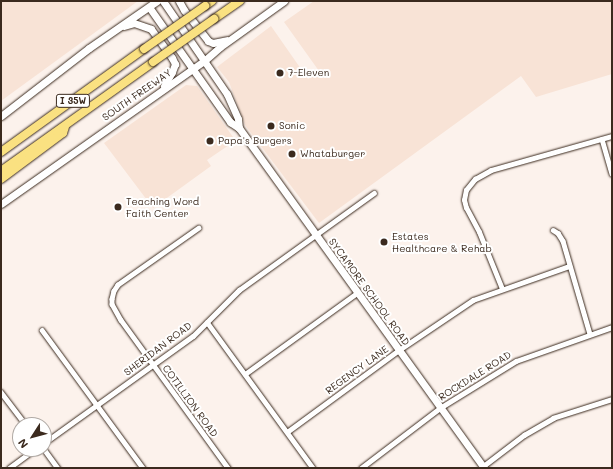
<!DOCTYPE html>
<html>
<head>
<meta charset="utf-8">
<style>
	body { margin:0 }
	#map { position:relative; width:613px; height:469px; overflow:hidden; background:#fcf2ec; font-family:Mali,sans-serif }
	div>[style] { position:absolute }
	.built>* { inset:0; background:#f8e3d6 }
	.roads { filter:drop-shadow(0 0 1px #3b2a1e) drop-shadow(0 0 1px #3b2a1e) }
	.minor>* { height:4.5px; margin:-2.25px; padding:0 2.25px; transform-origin:2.25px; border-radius:2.25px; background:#fff }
	.secondary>* { height:7px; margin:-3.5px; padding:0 3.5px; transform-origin:3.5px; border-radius:3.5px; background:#fff }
	.motorway>* { height:8px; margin:-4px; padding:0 4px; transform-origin:4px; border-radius:4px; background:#fae181 }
	.bridges { filter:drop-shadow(0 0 1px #3b2a1e) drop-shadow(0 0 1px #3b2a1e) }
	.motorway-bridge>* { height:8px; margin:-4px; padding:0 4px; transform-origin:4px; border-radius:4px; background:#fae181 }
	.dots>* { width:11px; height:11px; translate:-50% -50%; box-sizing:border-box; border:2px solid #fff; border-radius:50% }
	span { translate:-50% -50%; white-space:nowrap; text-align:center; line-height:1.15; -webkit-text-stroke:4px #fff; paint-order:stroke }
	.shield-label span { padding:1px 3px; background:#fff; border:1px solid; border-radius:3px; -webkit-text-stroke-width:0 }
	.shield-label { font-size:9px; color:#3b2a1e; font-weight:700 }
	.poi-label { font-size:10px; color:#3b2a1e }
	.left { translate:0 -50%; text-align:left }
	.street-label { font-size:10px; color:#3b2a1e }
	.frame { position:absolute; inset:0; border:2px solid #3b2a1e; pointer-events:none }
	.north { position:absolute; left:12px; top:417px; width:40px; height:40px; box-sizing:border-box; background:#fff; border:1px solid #b1aaa5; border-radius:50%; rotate:234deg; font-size:11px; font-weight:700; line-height:16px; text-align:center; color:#3b2a1e }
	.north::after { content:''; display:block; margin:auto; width:14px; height:18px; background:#3b2a1e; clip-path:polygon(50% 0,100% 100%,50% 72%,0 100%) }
</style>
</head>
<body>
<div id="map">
	<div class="built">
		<i style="clip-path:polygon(1px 1px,138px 1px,1px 101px)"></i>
		<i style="clip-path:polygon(314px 1px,612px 1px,612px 74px,536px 97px,521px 76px,319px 223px,245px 125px,229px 82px,217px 67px,271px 26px,308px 79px,319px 71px,284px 22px)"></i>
		<i style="clip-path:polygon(186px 85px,197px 86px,233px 137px,232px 143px,207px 160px,211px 166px,153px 208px,104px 143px)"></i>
	</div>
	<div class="roads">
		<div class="minor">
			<i style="left:602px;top:139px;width:36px;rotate:74deg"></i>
			<i style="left:199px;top:228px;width:99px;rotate:144.9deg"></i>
			<i style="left:118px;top:285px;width:7px;rotate:124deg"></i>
			<i style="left:114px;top:291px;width:8px;rotate:104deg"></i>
			<i style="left:112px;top:299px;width:5px;rotate:90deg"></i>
			<i style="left:112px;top:304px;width:18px;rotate:61deg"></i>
			<i style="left:121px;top:320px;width:183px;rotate:54.1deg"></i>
			<i style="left:553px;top:230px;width:6px;rotate:31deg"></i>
			<i style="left:558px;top:233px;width:9px;rotate:58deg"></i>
			<i style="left:563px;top:241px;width:97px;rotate:73.8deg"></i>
			<i style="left:502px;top:289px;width:61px;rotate:-112deg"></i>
			<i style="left:479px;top:232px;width:27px;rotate:-118deg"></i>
			<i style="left:466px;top:208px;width:8px;rotate:-104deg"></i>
			<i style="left:464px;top:200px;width:10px;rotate:-79deg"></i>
			<i style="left:466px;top:190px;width:14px;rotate:-51deg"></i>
			<i style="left:475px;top:179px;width:18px;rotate:-29deg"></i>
			<i style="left:491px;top:170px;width:126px;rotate:-15.7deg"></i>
			<i style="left:207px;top:322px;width:180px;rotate:54deg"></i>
			<i style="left:42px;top:330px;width:171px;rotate:53.8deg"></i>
			<i style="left:245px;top:374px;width:138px;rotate:-35.9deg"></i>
			<i style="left:1px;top:392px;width:41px;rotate:52.9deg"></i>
			<i style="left:287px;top:432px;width:139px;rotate:-36.2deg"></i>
			<i style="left:399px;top:350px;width:89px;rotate:-34deg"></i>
			<i style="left:473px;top:300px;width:102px;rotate:-19.5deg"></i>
			<i style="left:44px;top:443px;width:183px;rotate:-35.7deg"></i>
			<i style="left:193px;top:336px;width:65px;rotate:-45deg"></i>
			<i style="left:239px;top:290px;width:166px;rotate:-35.7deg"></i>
			<i style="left:44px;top:449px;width:24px;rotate:54deg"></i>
			<i style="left:482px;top:467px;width:53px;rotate:-37.3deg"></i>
			<i style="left:524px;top:435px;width:34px;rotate:-30deg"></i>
			<i style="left:553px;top:418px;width:62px;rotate:-17.9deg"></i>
			<i style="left:9px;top:468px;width:32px;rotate:-36deg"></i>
			<i style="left:361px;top:468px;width:99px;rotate:-37.2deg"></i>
			<i style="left:440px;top:408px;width:89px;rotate:-31.7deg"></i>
			<i style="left:516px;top:361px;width:102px;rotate:-19.5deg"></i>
		</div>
		<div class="secondary">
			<i style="left:163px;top:1px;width:113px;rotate:55.5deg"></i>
			<i style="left:227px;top:94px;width:27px;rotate:66deg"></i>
			<i style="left:238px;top:119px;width:9px;rotate:84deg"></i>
			<i style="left:179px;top:1px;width:10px;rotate:61deg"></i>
			<i style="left:184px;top:10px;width:39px;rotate:52deg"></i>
			<i style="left:208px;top:41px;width:5px;rotate:22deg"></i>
			<i style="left:213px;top:43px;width:14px;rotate:-12deg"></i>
			<i style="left:149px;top:7px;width:141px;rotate:54.8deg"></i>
			<i style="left:230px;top:122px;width:11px;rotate:34deg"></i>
			<i style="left:239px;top:128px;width:419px;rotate:54.2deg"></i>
			<i style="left:124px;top:26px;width:10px;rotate:-17deg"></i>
			<i style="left:134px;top:23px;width:18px;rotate:19deg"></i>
			<i style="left:151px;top:29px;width:36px;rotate:54deg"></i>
			<i style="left:172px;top:58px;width:7px;rotate:63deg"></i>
			<i style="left:175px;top:64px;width:9px;rotate:111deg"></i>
			<i style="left:172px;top:72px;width:16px;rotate:120deg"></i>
			<i style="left:1px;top:116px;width:111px;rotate:-37.7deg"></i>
			<i style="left:89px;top:48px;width:83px;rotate:-34.7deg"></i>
			<i style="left:1px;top:204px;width:248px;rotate:-35.2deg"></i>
			<i style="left:204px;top:61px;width:21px;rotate:-41deg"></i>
			<i style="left:220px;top:47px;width:79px;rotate:-35.7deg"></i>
		</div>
		<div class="motorway">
			<i style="left:205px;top:6px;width:9px;rotate:-36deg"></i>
			<i style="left:214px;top:19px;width:32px;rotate:-35deg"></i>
			<i style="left:1px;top:152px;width:176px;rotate:-35.8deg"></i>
			<i style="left:1px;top:171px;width:187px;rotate:-35.6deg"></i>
			<i style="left:1px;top:179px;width:77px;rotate:-36.6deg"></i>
			<i style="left:63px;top:133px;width:6px;rotate:-72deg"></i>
		</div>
	</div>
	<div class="bridges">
		<div class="motorway-bridge">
			<i style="left:144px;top:49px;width:75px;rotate:-35.2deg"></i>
			<i style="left:153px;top:62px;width:75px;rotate:-35.2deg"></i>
		</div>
	</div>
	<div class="dots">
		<i style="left:280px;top:73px;background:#3b2a1e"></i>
		<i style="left:271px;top:126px;background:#3b2a1e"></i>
		<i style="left:210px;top:141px;background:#3b2a1e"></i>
		<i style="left:292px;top:154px;background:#3b2a1e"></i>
		<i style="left:118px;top:207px;background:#3b2a1e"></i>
		<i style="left:384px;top:242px;background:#3b2a1e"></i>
	</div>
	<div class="shield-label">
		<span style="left:73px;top:101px">I 35W</span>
	</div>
	<div class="poi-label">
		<span class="left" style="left:288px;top:73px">7-Eleven</span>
		<span class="left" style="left:279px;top:126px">Sonic</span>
		<span class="left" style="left:218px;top:141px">Papa's Burgers</span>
		<span class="left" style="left:300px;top:154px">Whataburger</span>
		<span class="left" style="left:126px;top:207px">Teaching Word<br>Faith Center</span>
		<span class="left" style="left:392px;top:242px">Estates<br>Healthcare &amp; Rehab</span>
	</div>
	<div class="street-label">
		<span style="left:137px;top:95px;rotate:-35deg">SOUTH FREEWAY</span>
		<span style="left:369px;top:292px;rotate:54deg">SYCAMORE SCHOOL ROAD</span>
		<span style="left:158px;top:349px;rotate:-37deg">SHERIDAN ROAD</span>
		<span style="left:357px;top:370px;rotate:-36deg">REGENCY LANE</span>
		<span style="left:475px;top:376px;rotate:-32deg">ROCKDALE ROAD</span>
		<span style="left:190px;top:401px;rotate:54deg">COTILLION ROAD</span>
	</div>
	<div class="frame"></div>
	<div class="north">N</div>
</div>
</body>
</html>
